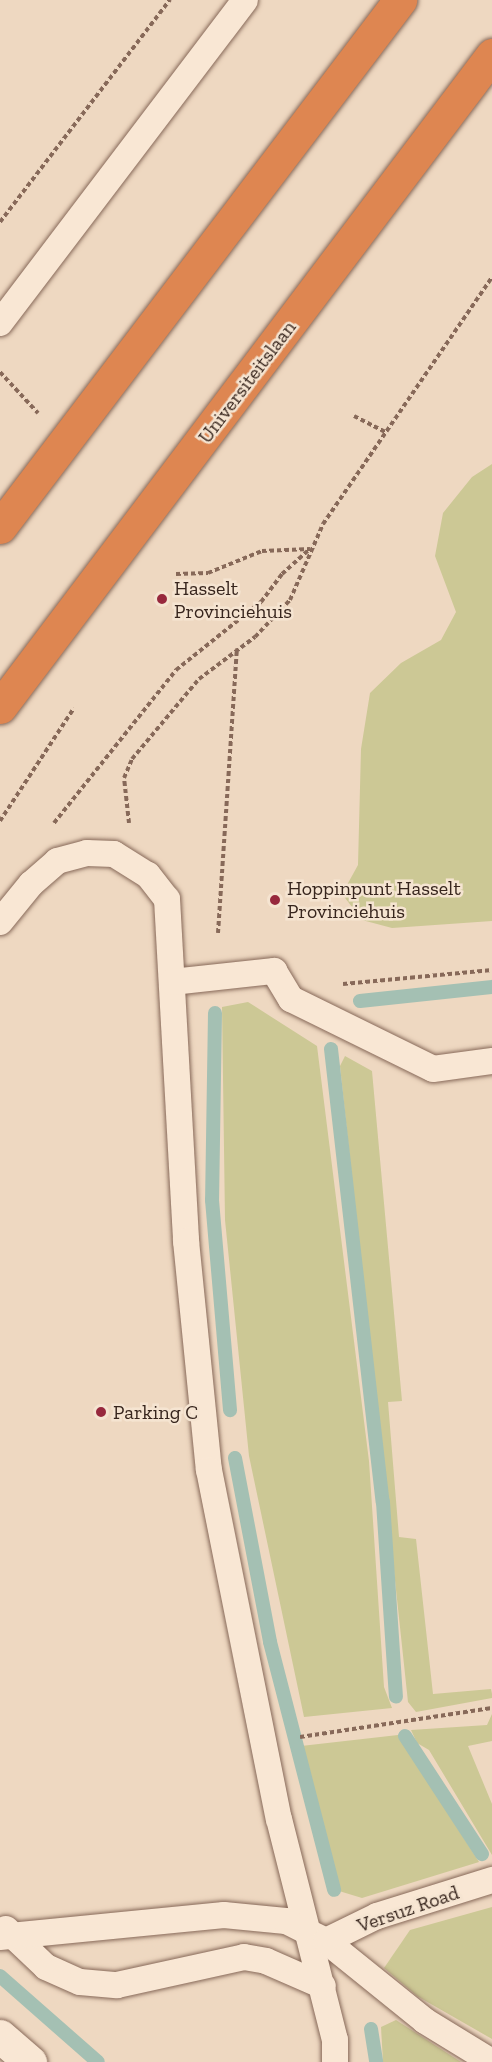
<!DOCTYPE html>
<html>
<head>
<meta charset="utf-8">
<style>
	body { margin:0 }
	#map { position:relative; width:492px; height:2062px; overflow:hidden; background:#eed8c1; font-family:"Zilla Slab",serif }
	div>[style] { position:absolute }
	.green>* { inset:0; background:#ccc895 }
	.stream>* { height:14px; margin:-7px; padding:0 7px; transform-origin:7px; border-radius:7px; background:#a4c0b3 }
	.path>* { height:4px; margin-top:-2px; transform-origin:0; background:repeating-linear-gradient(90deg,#876959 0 4.5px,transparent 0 7.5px) }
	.roads { filter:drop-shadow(0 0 2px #876959) drop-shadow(0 0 2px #876959) }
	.lane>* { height:26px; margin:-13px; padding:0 13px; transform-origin:13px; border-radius:13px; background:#f9e7d4 }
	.street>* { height:33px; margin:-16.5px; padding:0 16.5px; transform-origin:16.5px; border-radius:16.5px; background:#f9e7d4 }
	.highway>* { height:33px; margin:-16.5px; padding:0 16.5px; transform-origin:16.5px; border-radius:16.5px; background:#de8651 }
	.dots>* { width:16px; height:16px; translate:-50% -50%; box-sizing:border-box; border:3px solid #f5e4d1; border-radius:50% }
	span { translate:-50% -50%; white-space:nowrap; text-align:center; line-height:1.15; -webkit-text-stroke:5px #f5e4d1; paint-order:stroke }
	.street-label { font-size:20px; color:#37251d }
	.poi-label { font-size:20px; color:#37251d }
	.left { translate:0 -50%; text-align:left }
</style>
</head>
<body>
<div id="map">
	<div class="green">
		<i style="clip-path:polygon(492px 464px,492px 921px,392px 928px,362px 920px,342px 894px,358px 865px,361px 749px,370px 693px,401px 663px,441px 640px,456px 612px,435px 556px,443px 513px,472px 477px)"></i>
		<i style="clip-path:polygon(248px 1002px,317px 1046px,369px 1461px,384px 1687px,392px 1708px,304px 1717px,249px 1456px,225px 1220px,222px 1007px)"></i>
		<i style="clip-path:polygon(345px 1056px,372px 1071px,402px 1401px,388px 1402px,399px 1537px,416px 1539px,433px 1694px,491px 1689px,492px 1694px,492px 1698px,416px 1712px,408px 1702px,340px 1066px)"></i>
		<i style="clip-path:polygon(492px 1714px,492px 1741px,468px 1746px,492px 1804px,492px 1855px,429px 1750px,417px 1743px,411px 1730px,487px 1725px)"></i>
		<i style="clip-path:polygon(398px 1735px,479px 1862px,362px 1898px,339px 1891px,301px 1746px)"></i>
		<i style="clip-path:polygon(492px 1907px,492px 2039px,417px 1996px,384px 1968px,410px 1930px)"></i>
		<i style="clip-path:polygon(396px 2020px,461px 2062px,383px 2062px,381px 2027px)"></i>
	</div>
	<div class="stream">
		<i style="left:360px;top:1001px;width:133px;rotate:-6.1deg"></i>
		<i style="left:215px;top:1013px;width:187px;rotate:90.9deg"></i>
		<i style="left:212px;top:1200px;width:211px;rotate:85.1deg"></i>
		<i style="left:331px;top:1049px;width:456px;rotate:83.5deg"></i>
		<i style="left:383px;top:1502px;width:195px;rotate:86.2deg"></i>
		<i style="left:235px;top:1458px;width:187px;rotate:79.2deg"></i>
		<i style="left:270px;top:1642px;width:256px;rotate:75.5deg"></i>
		<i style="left:405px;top:1736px;width:141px;rotate:56.9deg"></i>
		<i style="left:0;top:1976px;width:130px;rotate:41.3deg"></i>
		<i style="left:371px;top:2029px;width:33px;rotate:81deg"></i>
	</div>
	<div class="path">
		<i style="left:0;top:222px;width:280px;rotate:-52.6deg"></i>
		<i style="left:0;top:372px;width:56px;rotate:47.2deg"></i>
		<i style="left:354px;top:416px;width:36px;rotate:27deg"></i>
		<i style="left:176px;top:574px;width:32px;rotate:-2deg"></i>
		<i style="left:208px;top:573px;width:58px;rotate:-22.2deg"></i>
		<i style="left:262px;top:551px;width:48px;rotate:-2.4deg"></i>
		<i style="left:0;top:821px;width:135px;rotate:-56.8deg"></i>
		<i style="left:54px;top:823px;width:196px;rotate:-51.4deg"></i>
		<i style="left:176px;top:670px;width:109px;rotate:-38.7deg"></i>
		<i style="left:261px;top:602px;width:35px;rotate:-53deg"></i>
		<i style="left:282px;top:574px;width:38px;rotate:-42deg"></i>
		<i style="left:129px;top:823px;width:45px;rotate:-96.3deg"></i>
		<i style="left:124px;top:778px;width:21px;rotate:-67deg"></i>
		<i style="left:132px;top:759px;width:104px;rotate:-50.1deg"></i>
		<i style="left:199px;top:679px;width:70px;rotate:-36.9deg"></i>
		<i style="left:255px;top:637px;width:51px;rotate:-46.6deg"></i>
		<i style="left:290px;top:600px;width:83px;rotate:-66.5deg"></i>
		<i style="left:323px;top:524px;width:299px;rotate:-55.6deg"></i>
		<i style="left:218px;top:933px;width:285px;rotate:-86.2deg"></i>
		<i style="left:343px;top:984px;width:150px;rotate:-5.4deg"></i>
		<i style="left:300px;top:1737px;width:194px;rotate:-8.6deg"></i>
	</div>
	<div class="roads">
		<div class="lane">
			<i style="left:0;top:323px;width:405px;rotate:-52.8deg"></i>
			<i style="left:0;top:922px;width:49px;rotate:-50.8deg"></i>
			<i style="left:31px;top:884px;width:35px;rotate:-41deg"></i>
			<i style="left:57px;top:861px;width:31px;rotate:-15deg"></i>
			<i style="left:87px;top:853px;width:27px;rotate:2deg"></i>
			<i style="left:114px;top:854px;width:40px;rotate:32deg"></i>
			<i style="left:148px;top:875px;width:31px;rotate:52deg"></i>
			<i style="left:167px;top:899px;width:343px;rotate:86.8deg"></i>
			<i style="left:186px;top:1241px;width:230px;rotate:84.3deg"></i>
			<i style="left:209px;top:1470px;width:356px;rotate:78.7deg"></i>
			<i style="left:279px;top:1819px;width:228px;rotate:75.8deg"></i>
			<i style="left:335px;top:2040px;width:22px;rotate:90deg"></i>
			<i style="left:172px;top:982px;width:103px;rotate:-6.2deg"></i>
			<i style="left:274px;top:971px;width:33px;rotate:59deg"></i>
			<i style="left:291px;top:999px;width:158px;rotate:26.2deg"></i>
			<i style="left:433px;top:1069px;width:60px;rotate:-7.7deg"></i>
			<i style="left:6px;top:1929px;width:55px;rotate:43.5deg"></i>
			<i style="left:46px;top:1967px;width:37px;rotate:24deg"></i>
			<i style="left:80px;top:1982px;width:37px;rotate:5deg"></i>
			<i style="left:117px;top:1985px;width:130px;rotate:-12.4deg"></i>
			<i style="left:244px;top:1957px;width:22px;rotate:10deg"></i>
			<i style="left:266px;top:1961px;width:62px;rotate:23.7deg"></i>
			<i style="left:0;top:1937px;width:225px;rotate:-5.6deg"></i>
			<i style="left:224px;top:1915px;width:62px;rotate:5.5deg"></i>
			<i style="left:286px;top:1921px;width:45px;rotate:26.6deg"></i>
			<i style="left:326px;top:1941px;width:127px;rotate:38.9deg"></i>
			<i style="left:425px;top:2021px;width:79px;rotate:31.5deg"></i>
			<i style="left:326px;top:1941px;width:57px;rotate:-26.1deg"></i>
			<i style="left:377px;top:1916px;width:121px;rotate:-17.4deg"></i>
		</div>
		<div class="street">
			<i style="left:0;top:2036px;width:40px;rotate:41deg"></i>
		</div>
		<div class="highway">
			<i style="left:0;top:527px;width:662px;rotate:-52.8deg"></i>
			<i style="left:0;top:707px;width:817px;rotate:-52.96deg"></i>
		</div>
	</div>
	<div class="dots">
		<i style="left:162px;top:599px;background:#97283d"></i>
		<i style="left:275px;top:900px;background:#97283d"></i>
		<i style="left:101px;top:1412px;background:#97283d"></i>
	</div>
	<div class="street-label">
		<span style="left:247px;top:382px;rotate:-53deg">Universiteitslaan</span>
		<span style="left:408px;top:1909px;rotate:-19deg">Versuz Road</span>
	</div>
	<div class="poi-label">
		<span class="left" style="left:174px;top:600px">Hasselt<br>Provinciehuis</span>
		<span class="left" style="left:287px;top:900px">Hoppinpunt Hasselt<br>Provinciehuis</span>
		<span class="left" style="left:113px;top:1412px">Parking C</span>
	</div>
</div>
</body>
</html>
